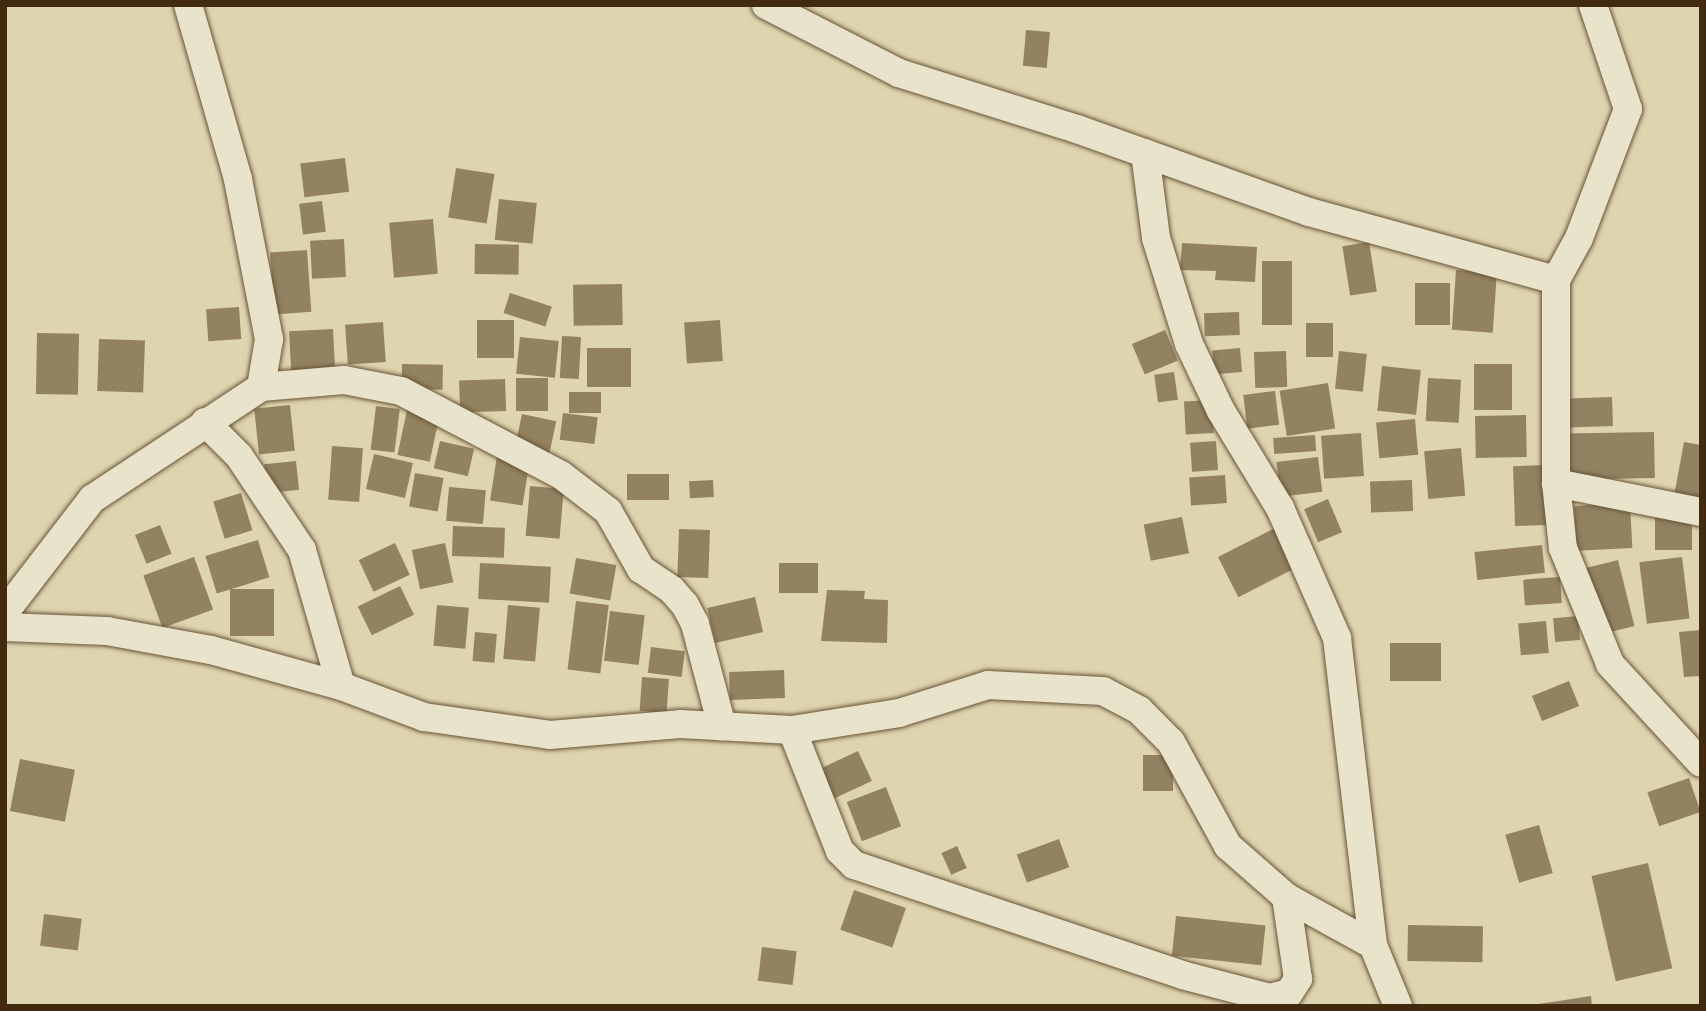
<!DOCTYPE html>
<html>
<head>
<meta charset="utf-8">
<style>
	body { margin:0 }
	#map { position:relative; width:1706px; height:1011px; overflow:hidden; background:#dfd4b0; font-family:"IM FELL DW Pica",serif }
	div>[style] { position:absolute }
	.building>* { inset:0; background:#938262; transform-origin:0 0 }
	.roads { filter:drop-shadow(0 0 2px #685436) drop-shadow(0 0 2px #685436) }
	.minor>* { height:28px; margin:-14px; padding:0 14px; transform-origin:14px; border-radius:14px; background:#eae3cc }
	span { translate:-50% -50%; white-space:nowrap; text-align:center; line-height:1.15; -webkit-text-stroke:5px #eae3cc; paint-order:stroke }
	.frame { position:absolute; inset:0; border:7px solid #412a0e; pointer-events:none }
</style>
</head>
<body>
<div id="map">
	<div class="building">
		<i style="left:1026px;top:30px;width:24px;height:36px;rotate:5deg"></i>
		<i style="left:345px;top:158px;width:34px;height:45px;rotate:83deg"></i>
		<i style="left:456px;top:168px;width:39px;height:50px;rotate:9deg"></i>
		<i style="left:499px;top:199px;width:38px;height:41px;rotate:6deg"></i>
		<i style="left:322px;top:201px;width:31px;height:23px;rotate:83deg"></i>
		<i style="left:433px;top:219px;width:55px;height:44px;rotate:85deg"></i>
		<i style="left:344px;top:239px;width:38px;height:34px;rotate:87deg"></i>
		<i style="left:1369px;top:242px;width:50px;height:27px;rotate:81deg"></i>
		<i style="clip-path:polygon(1182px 243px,1257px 247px,1255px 282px,1215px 280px,1216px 271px,1180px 270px)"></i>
		<i style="left:475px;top:244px;width:44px;height:30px;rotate:1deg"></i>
		<i style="left:307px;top:250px;width:62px;height:37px;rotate:86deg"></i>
		<i style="left:1262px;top:261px;width:30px;height:64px"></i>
		<i style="left:1456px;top:270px;width:41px;height:60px;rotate:4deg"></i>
		<i style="left:1415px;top:283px;width:35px;height:42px"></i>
		<i style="left:622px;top:284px;width:41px;height:49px;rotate:89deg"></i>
		<i style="left:510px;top:293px;width:44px;height:21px;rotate:18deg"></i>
		<i style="left:239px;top:307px;width:32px;height:33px;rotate:86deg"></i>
		<i style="left:1239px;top:312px;width:23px;height:35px;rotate:88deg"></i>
		<i style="left:477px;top:320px;width:37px;height:38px"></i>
		<i style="left:720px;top:320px;width:41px;height:36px;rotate:86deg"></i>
		<i style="left:383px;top:322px;width:40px;height:38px;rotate:86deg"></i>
		<i style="left:1306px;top:323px;width:27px;height:34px"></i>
		<i style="left:333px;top:329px;width:42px;height:44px;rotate:87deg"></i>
		<i style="left:1165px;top:330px;width:33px;height:36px;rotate:67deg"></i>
		<i style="left:37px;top:333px;width:42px;height:61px;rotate:1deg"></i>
		<i style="left:562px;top:336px;width:19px;height:42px;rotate:3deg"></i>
		<i style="left:520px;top:337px;width:39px;height:37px;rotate:6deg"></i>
		<i style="left:99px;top:339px;width:46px;height:52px;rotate:2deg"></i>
		<i style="left:631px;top:348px;width:39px;height:44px;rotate:90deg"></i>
		<i style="left:1240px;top:348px;width:24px;height:28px;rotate:85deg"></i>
		<i style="left:1286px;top:351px;width:36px;height:32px;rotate:88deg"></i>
		<i style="left:1339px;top:351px;width:28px;height:38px;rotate:6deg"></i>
		<i style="left:402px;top:364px;width:41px;height:25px;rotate:1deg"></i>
		<i style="left:1474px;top:364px;width:38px;height:46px"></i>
		<i style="left:1382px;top:366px;width:39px;height:45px;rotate:6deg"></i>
		<i style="left:1174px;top:372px;width:28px;height:20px;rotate:82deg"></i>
		<i style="left:548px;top:378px;width:33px;height:32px;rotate:90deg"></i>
		<i style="left:1428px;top:378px;width:33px;height:43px;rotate:3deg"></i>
		<i style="left:505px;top:379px;width:32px;height:46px;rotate:88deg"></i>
		<i style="left:1328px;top:383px;width:46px;height:49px;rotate:81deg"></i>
		<i style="left:1275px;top:391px;width:34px;height:32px;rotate:83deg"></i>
		<i style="left:569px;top:392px;width:32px;height:21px"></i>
		<i style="left:1612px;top:397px;width:29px;height:44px;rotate:88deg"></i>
		<i style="left:1212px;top:400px;width:33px;height:28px;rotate:87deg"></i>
		<i style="left:290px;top:405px;width:46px;height:36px;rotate:84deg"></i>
		<i style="left:376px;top:406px;width:24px;height:44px;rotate:7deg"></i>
		<i style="left:407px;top:410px;width:33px;height:46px;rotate:12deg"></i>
		<i style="left:563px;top:413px;width:35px;height:27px;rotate:7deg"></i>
		<i style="left:522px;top:414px;width:35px;height:35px;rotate:12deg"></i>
		<i style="left:1526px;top:415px;width:42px;height:51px;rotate:89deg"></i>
		<i style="left:1415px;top:419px;width:36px;height:39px;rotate:85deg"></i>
		<i style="left:1654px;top:432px;width:46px;height:90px;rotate:89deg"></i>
		<i style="left:1361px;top:433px;width:43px;height:40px;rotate:86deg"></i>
		<i style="left:1315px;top:435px;width:16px;height:42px;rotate:86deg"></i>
		<i style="left:440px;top:441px;width:35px;height:28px;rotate:13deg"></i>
		<i style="left:1216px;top:441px;width:29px;height:26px;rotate:86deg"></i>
		<i style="clip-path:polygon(1684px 442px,1701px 445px,1701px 501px,1674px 496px)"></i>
		<i style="left:332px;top:446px;width:31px;height:54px;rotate:4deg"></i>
		<i style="left:1461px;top:448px;width:48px;height:37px;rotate:85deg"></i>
		<i style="left:374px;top:454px;width:40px;height:36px;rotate:13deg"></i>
		<i style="left:497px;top:456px;width:33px;height:45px;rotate:9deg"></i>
		<i style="left:1318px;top:457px;width:35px;height:42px;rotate:83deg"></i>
		<i style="left:296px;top:461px;width:29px;height:32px;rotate:84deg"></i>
		<i style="left:1546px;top:465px;width:60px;height:33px;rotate:88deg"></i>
		<i style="left:415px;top:473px;width:29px;height:34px;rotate:10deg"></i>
		<i style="left:627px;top:474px;width:42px;height:26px"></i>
		<i style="left:1225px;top:475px;width:28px;height:36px;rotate:86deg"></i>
		<i style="left:713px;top:480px;width:17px;height:24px;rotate:87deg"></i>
		<i style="left:1412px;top:480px;width:31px;height:42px;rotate:88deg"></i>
		<i style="left:530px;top:486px;width:34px;height:50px;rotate:5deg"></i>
		<i style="left:449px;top:487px;width:37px;height:34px;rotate:5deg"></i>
		<i style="left:241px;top:493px;width:39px;height:29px;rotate:73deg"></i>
		<i style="left:1328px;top:499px;width:36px;height:26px;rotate:67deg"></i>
		<i style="left:1630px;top:503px;width:45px;height:56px;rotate:87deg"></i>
		<i style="left:1655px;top:516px;width:37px;height:34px"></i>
		<i style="left:1182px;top:517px;width:37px;height:39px;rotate:79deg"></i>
		<i style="left:160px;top:525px;width:31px;height:27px;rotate:68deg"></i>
		<i style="left:453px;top:526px;width:52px;height:30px;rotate:2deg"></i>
		<i style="left:1275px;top:528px;width:45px;height:64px;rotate:63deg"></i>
		<i style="left:679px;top:529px;width:31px;height:48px;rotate:2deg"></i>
		<i style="left:258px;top:540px;width:39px;height:55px;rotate:73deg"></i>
		<i style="left:395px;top:543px;width:35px;height:40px;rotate:65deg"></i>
		<i style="left:445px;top:543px;width:40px;height:34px;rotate:78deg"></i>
		<i style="left:1542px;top:545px;width:28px;height:68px;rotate:84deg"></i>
		<i style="left:194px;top:557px;width:56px;height:54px;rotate:70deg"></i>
		<i style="left:1682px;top:557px;width:62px;height:43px;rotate:83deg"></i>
		<i style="left:576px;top:558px;width:41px;height:36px;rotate:10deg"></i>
		<i style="left:1618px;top:560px;width:68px;height:33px;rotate:76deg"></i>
		<i style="left:480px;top:563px;width:71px;height:36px;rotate:3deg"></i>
		<i style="left:818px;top:563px;width:30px;height:39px;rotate:90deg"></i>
		<i style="left:1560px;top:577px;width:26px;height:37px;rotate:86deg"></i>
		<i style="left:400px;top:586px;width:32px;height:47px;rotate:64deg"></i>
		<i style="left:230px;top:589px;width:44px;height:47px"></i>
		<i style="clip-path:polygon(827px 590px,865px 591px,864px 599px,888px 600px,887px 643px,821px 641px)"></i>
		<i style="left:755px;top:597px;width:36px;height:49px;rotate:77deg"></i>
		<i style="left:576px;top:601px;width:33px;height:69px;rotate:7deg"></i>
		<i style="left:437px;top:605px;width:32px;height:41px;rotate:5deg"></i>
		<i style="left:508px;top:605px;width:32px;height:54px;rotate:5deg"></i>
		<i style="left:610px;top:611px;width:35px;height:50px;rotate:7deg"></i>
		<i style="left:1578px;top:616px;width:24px;height:25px;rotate:85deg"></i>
		<i style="left:1546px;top:621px;width:32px;height:28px;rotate:85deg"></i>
		<i style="clip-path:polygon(1701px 630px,1701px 676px,1684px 677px,1679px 632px)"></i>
		<i style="left:475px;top:632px;width:22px;height:29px;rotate:5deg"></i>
		<i style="left:1390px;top:643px;width:51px;height:38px"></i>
		<i style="left:651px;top:647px;width:34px;height:26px;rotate:7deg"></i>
		<i style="left:784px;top:670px;width:28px;height:55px;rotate:88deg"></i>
		<i style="left:642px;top:677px;width:27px;height:34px;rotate:4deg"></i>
		<i style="left:1569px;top:681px;width:27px;height:40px;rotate:68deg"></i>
		<i style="left:858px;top:751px;width:33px;height:46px;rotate:65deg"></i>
		<i style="left:1143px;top:755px;width:30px;height:36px"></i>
		<i style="left:20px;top:759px;width:56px;height:53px;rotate:11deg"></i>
		<i style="left:1689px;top:778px;width:36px;height:44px;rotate:71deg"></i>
		<i style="left:886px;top:787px;width:42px;height:42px;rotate:69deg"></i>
		<i style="left:1539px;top:825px;width:50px;height:35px;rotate:74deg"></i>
		<i style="left:1059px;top:839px;width:30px;height:45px;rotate:70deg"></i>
		<i style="left:957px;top:846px;width:24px;height:17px;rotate:66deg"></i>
		<i style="left:1648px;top:863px;width:108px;height:58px;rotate:77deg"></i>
		<i style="left:854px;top:890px;width:55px;height:42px;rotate:19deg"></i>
		<i style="left:44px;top:914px;width:38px;height:32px;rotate:7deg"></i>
		<i style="left:1176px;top:916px;width:90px;height:40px;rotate:6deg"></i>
		<i style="left:1408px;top:925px;width:75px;height:36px;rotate:1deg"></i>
		<i style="left:762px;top:947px;width:35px;height:34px;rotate:7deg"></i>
		<i style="clip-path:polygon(1591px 996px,1592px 1006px,1539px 1006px,1539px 1004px)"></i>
	</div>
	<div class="roads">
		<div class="minor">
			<i style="left:766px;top:5px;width:149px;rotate:27.1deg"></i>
			<i style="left:899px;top:73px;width:187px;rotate:17.5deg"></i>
			<i style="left:1077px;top:129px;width:246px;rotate:19.7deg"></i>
			<i style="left:1309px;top:212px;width:256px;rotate:15.4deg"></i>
			<i style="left:1593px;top:5px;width:110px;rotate:71.4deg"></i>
			<i style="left:1628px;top:109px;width:138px;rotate:110.8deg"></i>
			<i style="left:1579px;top:238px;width:48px;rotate:118.7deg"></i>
			<i style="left:1556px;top:280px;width:203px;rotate:90deg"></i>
			<i style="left:1556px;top:483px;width:65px;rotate:83.9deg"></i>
			<i style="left:1563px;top:548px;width:125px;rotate:67.9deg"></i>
			<i style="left:1610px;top:664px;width:134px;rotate:47.4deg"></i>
			<i style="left:1145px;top:153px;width:86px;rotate:82.6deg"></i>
			<i style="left:1156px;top:238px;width:111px;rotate:72.7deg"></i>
			<i style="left:1189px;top:344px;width:74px;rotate:64.5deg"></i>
			<i style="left:1221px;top:411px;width:114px;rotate:58.7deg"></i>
			<i style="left:1280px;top:508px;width:142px;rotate:66.3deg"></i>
			<i style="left:1337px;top:638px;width:309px;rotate:83.3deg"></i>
			<i style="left:261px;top:387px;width:83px;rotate:-4.8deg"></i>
			<i style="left:344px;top:380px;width:58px;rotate:10.9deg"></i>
			<i style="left:401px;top:391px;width:181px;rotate:27.7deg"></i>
			<i style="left:561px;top:475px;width:59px;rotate:37.5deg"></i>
			<i style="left:608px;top:511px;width:67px;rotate:60.4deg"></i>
			<i style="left:641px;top:569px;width:37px;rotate:34deg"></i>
			<i style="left:672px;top:590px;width:20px;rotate:49deg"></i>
			<i style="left:685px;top:605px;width:21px;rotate:62deg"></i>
			<i style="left:695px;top:624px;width:106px;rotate:75.2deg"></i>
			<i style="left:205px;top:422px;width:48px;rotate:45deg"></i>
			<i style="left:239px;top:456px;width:113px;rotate:56.2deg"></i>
			<i style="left:302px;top:550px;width:141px;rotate:74deg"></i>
			<i style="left:1556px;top:483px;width:148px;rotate:11.3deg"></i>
			<i style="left:5px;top:612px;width:143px;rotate:-52.4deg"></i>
			<i style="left:92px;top:499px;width:203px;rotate:-33.5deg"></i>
			<i style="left:261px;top:387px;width:49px;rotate:-80.5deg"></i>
			<i style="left:269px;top:339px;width:163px;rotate:-101deg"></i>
			<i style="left:238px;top:179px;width:181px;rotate:-106deg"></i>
			<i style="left:5px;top:627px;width:102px;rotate:2.2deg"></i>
			<i style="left:107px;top:631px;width:106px;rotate:10.4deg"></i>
			<i style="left:211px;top:650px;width:135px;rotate:15.5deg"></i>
			<i style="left:341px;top:686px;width:89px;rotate:20.5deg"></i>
			<i style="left:424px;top:717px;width:127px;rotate:8.1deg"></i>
			<i style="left:550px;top:735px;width:130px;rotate:-4.8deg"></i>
			<i style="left:680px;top:724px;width:112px;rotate:3.1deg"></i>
			<i style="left:792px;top:730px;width:108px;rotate:-9deg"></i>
			<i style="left:899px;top:713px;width:93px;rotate:-17.5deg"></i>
			<i style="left:988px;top:685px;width:115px;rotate:3deg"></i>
			<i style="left:1103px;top:691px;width:41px;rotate:27.8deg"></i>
			<i style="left:1139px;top:710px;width:45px;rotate:45deg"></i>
			<i style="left:1171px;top:742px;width:119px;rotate:61.3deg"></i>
			<i style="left:1228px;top:846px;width:77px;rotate:41.3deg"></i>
			<i style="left:1286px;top:897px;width:99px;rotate:28.9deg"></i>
			<i style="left:1373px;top:945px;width:66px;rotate:67.7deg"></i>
			<i style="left:792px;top:730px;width:130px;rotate:68.4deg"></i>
			<i style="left:840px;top:851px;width:20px;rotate:45deg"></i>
			<i style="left:854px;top:865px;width:346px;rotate:18.5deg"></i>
			<i style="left:1182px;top:975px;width:91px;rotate:14.6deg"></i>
			<i style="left:1270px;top:998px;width:20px;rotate:-15deg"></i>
			<i style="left:1289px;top:993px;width:17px;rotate:-57deg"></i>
			<i style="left:1298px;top:979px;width:83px;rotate:-98.3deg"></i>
		</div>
	</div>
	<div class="frame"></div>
</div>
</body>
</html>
